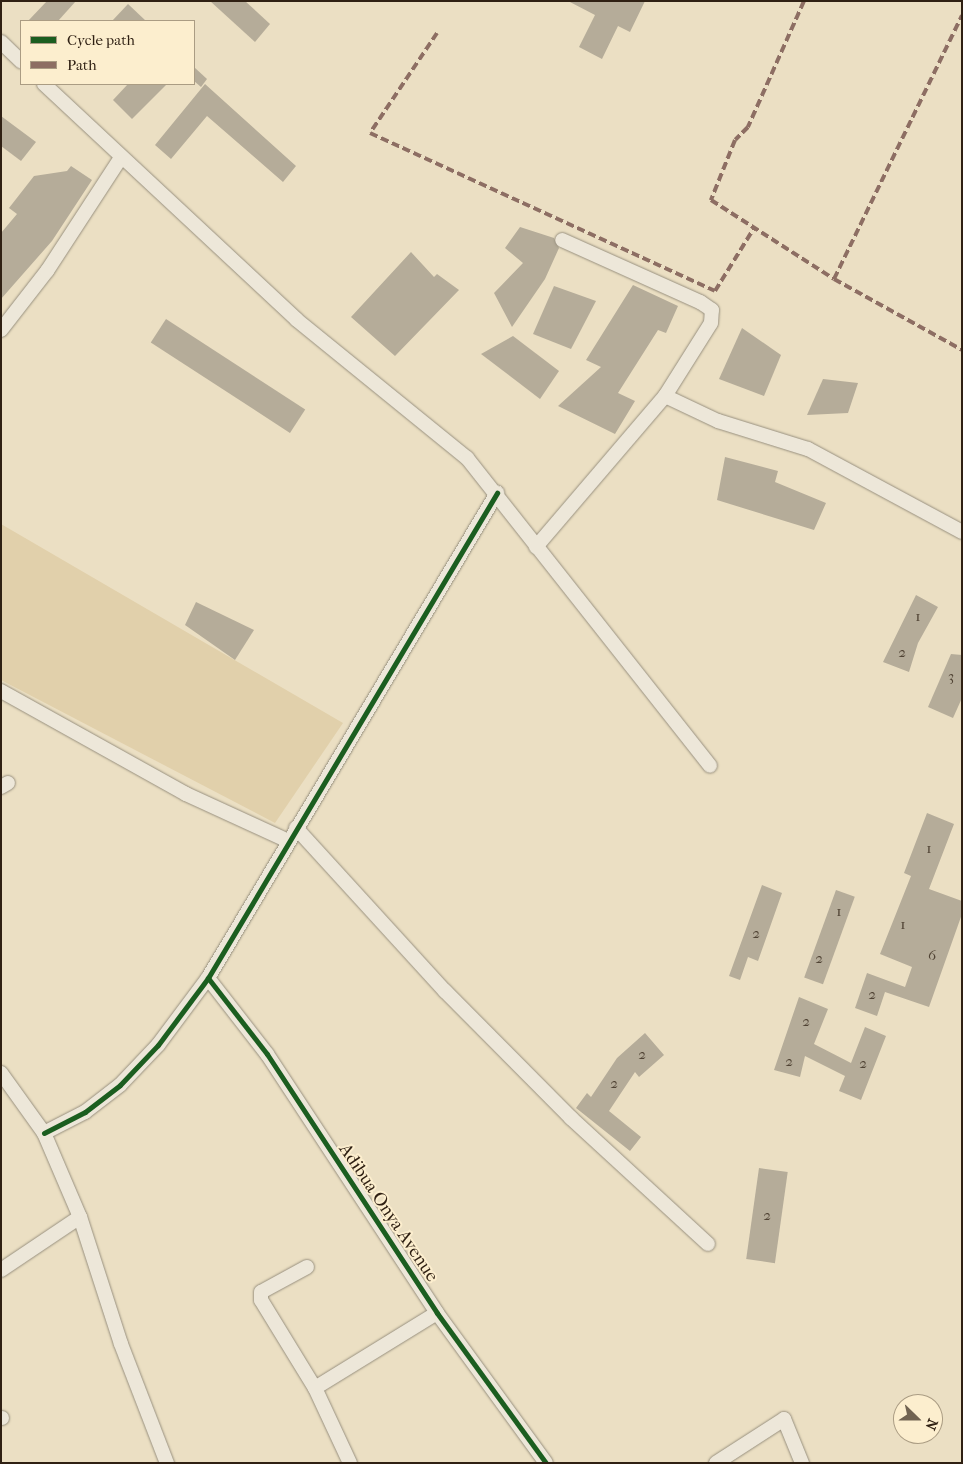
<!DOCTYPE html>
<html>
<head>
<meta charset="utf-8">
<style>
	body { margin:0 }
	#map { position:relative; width:963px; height:1464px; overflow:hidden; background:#ebdfc3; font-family:"IM FELL French Canon",serif }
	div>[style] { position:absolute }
	.green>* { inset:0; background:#e1d0ab }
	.building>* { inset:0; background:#b5ac99; transform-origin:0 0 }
	.roads { filter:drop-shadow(0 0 1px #98907f) drop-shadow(0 0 1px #98907f) }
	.street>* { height:14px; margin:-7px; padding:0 7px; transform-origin:7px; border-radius:7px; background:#ede7d9 }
	.quiet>* { height:4px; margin-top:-2px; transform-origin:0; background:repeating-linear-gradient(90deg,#8d6e63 0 8px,transparent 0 12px) }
	.cycleway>* { height:5px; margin:-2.5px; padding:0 2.5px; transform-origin:2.5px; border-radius:2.5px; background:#1b5e20 }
	span { translate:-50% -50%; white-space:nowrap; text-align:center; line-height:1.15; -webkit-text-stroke:4px #fceece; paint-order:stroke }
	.number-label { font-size:15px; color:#504334 }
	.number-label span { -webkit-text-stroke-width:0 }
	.street-label { font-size:18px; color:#2f2013 }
	.frame { position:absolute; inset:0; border:2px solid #2f2013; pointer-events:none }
	.legend { position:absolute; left:20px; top:20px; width:175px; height:65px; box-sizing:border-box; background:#fceece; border:1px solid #aa9c83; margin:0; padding:6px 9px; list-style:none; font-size:15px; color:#2f2013 }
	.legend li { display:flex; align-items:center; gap:10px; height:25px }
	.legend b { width:25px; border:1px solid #aa9c83 }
	.north { position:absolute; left:893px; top:1394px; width:50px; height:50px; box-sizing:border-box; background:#fceece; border:1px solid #aa9c83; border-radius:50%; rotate:112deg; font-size:14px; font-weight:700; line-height:20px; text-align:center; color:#2f2013 }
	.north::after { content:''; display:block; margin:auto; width:18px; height:22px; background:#716351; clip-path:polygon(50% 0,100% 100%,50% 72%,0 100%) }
</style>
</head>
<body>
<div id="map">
	<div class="green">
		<i style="clip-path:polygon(1px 524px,343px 723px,275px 823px,1px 680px)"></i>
	</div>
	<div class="building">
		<i style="clip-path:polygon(47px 1px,76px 1px,58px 21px,28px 21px)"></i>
		<i style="clip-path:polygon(210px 1px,245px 1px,270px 24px,255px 42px)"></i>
		<i style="clip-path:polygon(568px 1px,645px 1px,630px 32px,618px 26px,602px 59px,579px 47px,595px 15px)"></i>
		<i style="clip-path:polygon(128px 4px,146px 21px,112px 21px)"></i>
		<i style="clip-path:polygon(194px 67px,207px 79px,201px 87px,194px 81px)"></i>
		<i style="clip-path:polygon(128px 84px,167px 84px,132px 119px,113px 100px)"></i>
		<i style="clip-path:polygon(205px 84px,296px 166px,283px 182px,207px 116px,171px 159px,155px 145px)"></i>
		<i style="clip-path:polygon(1px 116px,36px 142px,21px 161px,1px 146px)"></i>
		<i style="clip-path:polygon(71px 166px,92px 180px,52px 241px,1px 299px,1px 233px,17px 214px,9px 208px,34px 176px,67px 171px)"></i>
		<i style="clip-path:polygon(520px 227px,554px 238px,559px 248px,545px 279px,512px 327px,494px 293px,523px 263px,505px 248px)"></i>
		<i style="clip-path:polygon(411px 252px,434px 277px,437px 274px,459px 290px,395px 356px,351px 317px)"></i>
		<i style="clip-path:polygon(633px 285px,678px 306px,666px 333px,658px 330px,618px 393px,635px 401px,615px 434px,558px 406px,601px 367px,586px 360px)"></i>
		<i style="clip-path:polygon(554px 286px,596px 301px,571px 349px,533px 334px)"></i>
		<i style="left:166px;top:319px;width:166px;height:28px;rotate:33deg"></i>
		<i style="clip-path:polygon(742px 328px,781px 355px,764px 396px,719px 379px)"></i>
		<i style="clip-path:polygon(513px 336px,559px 371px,540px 399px,481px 354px)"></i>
		<i style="clip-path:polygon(823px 379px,858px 383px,848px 413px,807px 415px)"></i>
		<i style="clip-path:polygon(725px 457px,778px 471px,775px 482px,826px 503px,814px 530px,717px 500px)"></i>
		<i style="clip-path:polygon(916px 595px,938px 607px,918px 643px,909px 672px,883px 662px)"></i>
		<i style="clip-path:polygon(196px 602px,254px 630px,235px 660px,185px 625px)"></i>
		<i style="clip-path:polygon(951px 654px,962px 655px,962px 698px,953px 718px,928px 707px)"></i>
		<i style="clip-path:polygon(927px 813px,954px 824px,929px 889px,962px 901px,962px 914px,929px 1007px,885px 992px,877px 1016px,855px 1008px,867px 973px,905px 987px,912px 967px,880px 954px,911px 876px,904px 873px)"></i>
		<i style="clip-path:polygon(762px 885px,782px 893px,758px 961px,748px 957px,740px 980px,729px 976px)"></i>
		<i style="left:836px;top:890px;width:20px;height:93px;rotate:20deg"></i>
		<i style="clip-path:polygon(799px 997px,828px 1009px,814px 1044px,851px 1063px,865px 1027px,886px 1036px,861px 1100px,839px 1091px,845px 1076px,805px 1056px,800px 1077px,774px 1070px)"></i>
		<i style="clip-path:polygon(645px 1033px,664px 1055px,639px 1077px,635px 1072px,609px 1111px,641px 1137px,630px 1151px,576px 1108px,587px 1093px,591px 1097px,617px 1058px)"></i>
		<i style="left:759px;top:1168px;width:29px;height:92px;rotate:8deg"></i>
	</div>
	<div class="roads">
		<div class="street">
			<i style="left:1px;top:42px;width:28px;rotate:44deg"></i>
			<i style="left:44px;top:84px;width:346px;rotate:43deg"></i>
			<i style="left:297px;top:320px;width:219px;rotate:39.1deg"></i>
			<i style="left:467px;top:458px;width:392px;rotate:51.7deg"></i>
			<i style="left:1px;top:330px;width:75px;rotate:-52.1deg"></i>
			<i style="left:47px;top:271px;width:134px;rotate:-56.9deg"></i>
			<i style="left:665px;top:396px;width:59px;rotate:25.3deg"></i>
			<i style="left:718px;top:421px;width:94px;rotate:17.3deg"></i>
			<i style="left:808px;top:449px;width:175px;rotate:28.3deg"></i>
			<i style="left:536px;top:547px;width:199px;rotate:-49.5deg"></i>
			<i style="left:665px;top:396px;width:86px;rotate:-57.8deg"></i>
			<i style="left:711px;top:323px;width:13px;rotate:-86deg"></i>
			<i style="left:712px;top:310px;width:14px;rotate:-146deg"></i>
			<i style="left:700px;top:302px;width:151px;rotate:-155.8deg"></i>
			<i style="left:1px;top:691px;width:212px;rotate:29.1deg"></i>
			<i style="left:186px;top:794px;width:112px;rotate:24.7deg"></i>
			<i style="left:1px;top:787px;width:8px;rotate:-30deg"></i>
			<i style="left:296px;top:828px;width:221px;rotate:47.6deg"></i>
			<i style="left:445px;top:991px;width:179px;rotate:45.2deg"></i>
			<i style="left:571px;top:1118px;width:186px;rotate:42.6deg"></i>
			<i style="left:208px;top:978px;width:96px;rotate:52.2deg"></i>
			<i style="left:267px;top:1054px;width:310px;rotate:56.7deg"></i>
			<i style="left:437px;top:1313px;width:185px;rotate:54deg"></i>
			<i style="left:1px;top:1073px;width:74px;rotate:54.4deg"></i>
			<i style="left:44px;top:1133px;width:91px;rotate:66.8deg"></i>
			<i style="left:80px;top:1217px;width:133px;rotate:72.1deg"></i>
			<i style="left:121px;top:1344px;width:128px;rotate:68.9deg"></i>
			<i style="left:44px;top:1133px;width:46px;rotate:-27.1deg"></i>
			<i style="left:85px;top:1112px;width:44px;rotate:-37.6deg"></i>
			<i style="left:120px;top:1085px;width:55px;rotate:-46.5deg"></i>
			<i style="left:158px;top:1045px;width:84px;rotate:-53.3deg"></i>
			<i style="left:208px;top:978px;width:565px;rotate:-59.21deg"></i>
			<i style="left:307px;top:1267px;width:52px;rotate:151.5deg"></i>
			<i style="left:261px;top:1292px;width:8px;rotate:90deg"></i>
			<i style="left:261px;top:1300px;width:103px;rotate:58.5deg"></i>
			<i style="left:315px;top:1388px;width:83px;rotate:65deg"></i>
			<i style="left:1px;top:1270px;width:95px;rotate:-33.9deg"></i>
			<i style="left:315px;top:1388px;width:143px;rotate:-31.6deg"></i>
			<i style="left:1px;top:1418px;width:1px"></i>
			<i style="left:716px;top:1463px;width:81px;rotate:-32.9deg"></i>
			<i style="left:784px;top:1419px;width:48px;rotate:67.8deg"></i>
		</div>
	</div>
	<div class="quiet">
		<i style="left:804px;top:1px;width:138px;rotate:114deg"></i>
		<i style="left:748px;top:127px;width:18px;rotate:135deg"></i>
		<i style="left:735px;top:140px;width:65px;rotate:111.8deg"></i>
		<i style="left:711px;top:200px;width:146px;rotate:32.7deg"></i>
		<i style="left:834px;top:279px;width:293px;rotate:-64.1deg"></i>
		<i style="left:437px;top:33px;width:120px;rotate:123.8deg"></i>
		<i style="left:370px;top:133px;width:379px;rotate:24.6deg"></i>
		<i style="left:715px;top:291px;width:74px;rotate:-58.2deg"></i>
		<i style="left:834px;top:279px;width:146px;rotate:29deg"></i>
	</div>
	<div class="cycleway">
		<i style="left:208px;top:978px;width:96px;rotate:52.2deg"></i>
		<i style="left:267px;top:1054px;width:310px;rotate:56.7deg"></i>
		<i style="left:437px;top:1313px;width:185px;rotate:54deg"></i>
		<i style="left:44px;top:1133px;width:46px;rotate:-27.1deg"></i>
		<i style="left:85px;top:1112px;width:44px;rotate:-37.6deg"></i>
		<i style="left:120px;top:1085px;width:55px;rotate:-46.5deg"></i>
		<i style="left:158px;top:1045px;width:84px;rotate:-53.3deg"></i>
		<i style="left:208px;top:978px;width:565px;rotate:-59.21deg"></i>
	</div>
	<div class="number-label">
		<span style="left:918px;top:617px">1</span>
		<span style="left:902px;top:653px">2</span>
		<span style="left:951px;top:677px">3</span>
		<span style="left:929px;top:849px">1</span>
		<span style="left:839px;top:912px">1</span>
		<span style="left:903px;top:925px">1</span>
		<span style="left:756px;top:934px">2</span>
		<span style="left:932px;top:956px">6</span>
		<span style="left:819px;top:959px">2</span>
		<span style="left:872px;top:995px">2</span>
		<span style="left:806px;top:1022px">2</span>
		<span style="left:642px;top:1055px">2</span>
		<span style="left:789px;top:1062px">2</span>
		<span style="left:863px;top:1064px">2</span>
		<span style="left:614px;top:1084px">2</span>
		<span style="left:767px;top:1216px">2</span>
	</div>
	<div class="street-label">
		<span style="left:388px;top:1213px;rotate:56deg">Adibua Onya Avenue</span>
	</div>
	<div class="frame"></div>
	<ul class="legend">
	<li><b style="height:6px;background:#1b5e20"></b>Cycle path</li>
	<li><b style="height:6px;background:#8d6e63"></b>Path</li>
	</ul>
	<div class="north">N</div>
</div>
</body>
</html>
